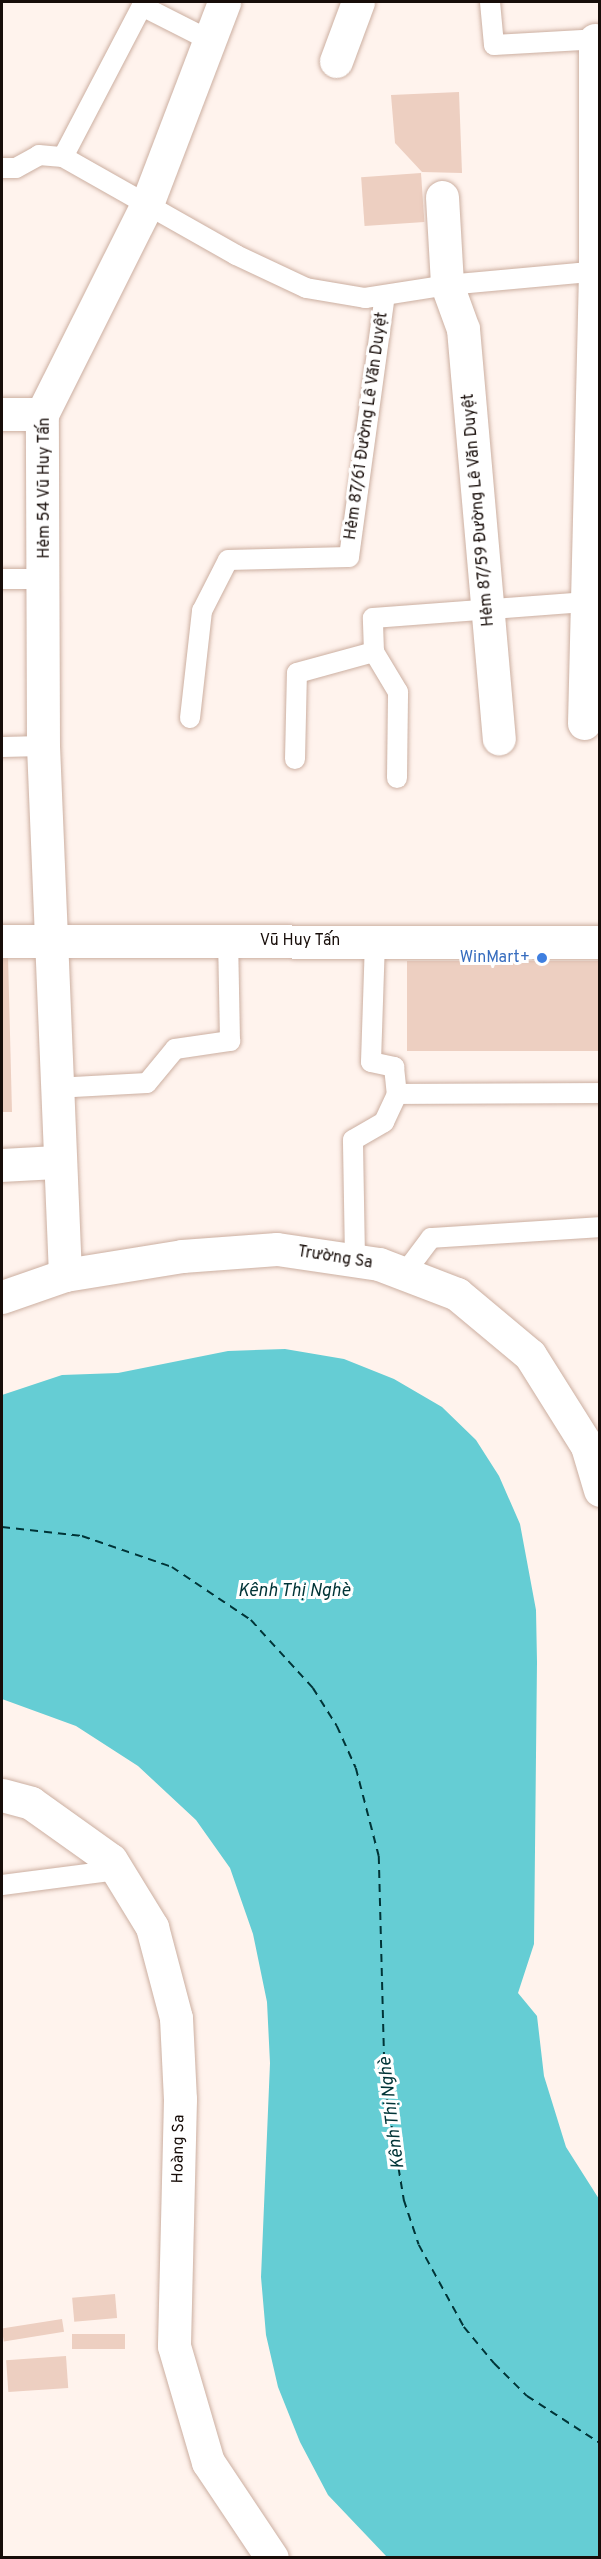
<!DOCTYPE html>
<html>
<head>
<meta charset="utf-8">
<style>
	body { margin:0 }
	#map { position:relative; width:601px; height:2559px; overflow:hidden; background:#fff3ed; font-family:Overpass,sans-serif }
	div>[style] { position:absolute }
	.water>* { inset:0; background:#65cdd4 }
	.ferry>* { height:1.5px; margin-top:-0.75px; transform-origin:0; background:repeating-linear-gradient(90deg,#003437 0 8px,transparent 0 14px) }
	.building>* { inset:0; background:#edcfc1; transform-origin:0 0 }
	.roads { filter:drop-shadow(0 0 2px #ccafa1) drop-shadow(0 0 2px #ccafa1) }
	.lane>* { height:20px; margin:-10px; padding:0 10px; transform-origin:10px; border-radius:10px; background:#fff }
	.street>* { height:33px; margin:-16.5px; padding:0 16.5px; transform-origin:16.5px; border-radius:16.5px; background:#fff }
	.secondary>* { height:33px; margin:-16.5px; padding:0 16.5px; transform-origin:16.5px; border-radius:16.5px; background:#fff }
	.dots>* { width:16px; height:16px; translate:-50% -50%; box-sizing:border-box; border:3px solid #fff; border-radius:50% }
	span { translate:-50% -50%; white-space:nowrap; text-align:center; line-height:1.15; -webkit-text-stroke:6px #fff; paint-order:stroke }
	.street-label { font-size:16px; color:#170d09 }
	.shop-label { font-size:16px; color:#366cbe }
	.right { translate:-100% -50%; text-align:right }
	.water-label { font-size:18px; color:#003437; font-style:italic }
	.frame { position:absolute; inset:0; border:3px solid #170d09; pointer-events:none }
</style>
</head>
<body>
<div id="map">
	<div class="water">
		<i style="clip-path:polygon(285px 1349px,344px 1359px,394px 1379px,442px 1407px,476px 1440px,499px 1476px,520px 1524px,536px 1610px,537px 1662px,534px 1944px,518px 1993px,537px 2016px,544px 2076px,566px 2147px,599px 2199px,599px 2557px,387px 2557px,328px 2495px,300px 2442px,278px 2387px,266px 2335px,261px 2277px,270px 2063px,267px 2002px,253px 1934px,230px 1868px,196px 1820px,138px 1766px,76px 1726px,2px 1699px,2px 1395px,62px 1375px,118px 1373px,228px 1351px)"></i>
	</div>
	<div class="ferry">
		<i style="left:2px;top:1527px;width:81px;rotate:6.4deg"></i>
		<i style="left:82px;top:1536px;width:95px;rotate:19deg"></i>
		<i style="left:172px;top:1567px;width:95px;rotate:33.9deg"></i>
		<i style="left:251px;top:1620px;width:92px;rotate:47.6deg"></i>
		<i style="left:313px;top:1688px;width:45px;rotate:57.7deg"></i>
		<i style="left:337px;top:1726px;width:46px;rotate:65.7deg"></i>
		<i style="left:356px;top:1768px;width:91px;rotate:75.4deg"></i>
		<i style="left:379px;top:1856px;width:229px;rotate:88.5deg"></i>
		<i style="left:385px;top:2085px;width:117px;rotate:80.6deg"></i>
		<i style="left:404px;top:2200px;width:47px;rotate:71.6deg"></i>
		<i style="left:419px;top:2245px;width:94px;rotate:61.2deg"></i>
		<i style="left:464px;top:2327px;width:47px;rotate:50.2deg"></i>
		<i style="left:494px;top:2363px;width:47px;rotate:45deg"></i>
		<i style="left:527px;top:2396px;width:87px;rotate:32.8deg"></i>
	</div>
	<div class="building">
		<i style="clip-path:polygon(459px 92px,462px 173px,422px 172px,395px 143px,391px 95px)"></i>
		<i style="left:421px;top:173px;width:49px;height:60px;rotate:86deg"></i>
		<i style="clip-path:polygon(2px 956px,8px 956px,12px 1112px,2px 1112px)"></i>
		<i style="left:600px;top:961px;width:90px;height:193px;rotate:90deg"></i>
		<i style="left:115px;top:2294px;width:24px;height:43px;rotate:85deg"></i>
		<i style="left:62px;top:2319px;width:13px;height:61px;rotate:81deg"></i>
		<i style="left:72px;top:2334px;width:53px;height:15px"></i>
		<i style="left:66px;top:2356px;width:32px;height:60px;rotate:86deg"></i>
	</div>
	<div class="roads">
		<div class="lane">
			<i style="left:144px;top:2px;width:4px;rotate:117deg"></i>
			<i style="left:142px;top:6px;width:73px;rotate:26.9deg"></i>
			<i style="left:490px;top:2px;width:43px;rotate:84.7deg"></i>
			<i style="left:494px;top:45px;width:106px;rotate:-3.2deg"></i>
			<i style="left:63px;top:157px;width:170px;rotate:-62.4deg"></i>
			<i style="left:2px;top:168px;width:14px"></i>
			<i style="left:16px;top:168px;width:26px;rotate:-29deg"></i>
			<i style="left:39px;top:155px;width:24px;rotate:5deg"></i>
			<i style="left:63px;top:157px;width:199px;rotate:29.5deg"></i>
			<i style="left:236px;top:255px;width:77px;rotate:25.2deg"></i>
			<i style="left:306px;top:288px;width:60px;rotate:9.6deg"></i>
			<i style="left:365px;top:298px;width:83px;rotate:-9deg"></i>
			<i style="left:447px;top:285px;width:154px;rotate:-5.2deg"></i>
			<i style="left:2px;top:579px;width:43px"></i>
			<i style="left:190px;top:718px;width:108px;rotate:-83.6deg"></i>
			<i style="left:202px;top:611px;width:57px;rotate:-63deg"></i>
			<i style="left:228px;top:560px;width:121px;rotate:-1.4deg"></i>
			<i style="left:349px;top:557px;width:264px;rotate:-82.2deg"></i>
			<i style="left:2px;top:747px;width:41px;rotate:-1.4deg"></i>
			<i style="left:295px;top:759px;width:86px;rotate:-88.7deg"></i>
			<i style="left:297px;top:673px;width:80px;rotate:-15.3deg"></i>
			<i style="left:397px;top:778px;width:86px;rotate:-89.3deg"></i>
			<i style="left:398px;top:692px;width:47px;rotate:-121deg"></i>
			<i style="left:374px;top:652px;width:34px;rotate:-92deg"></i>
			<i style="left:373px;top:618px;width:225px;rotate:-4.3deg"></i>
			<i style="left:375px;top:941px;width:121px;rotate:91.9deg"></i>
			<i style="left:371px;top:1062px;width:24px;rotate:12deg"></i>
			<i style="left:394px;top:1067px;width:27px;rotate:84deg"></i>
			<i style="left:397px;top:1094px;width:203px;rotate:-0.3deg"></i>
			<i style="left:55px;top:1088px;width:92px;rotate:-3.1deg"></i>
			<i style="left:147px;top:1083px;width:44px;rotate:-50.5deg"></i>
			<i style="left:175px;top:1049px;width:56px;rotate:-8.3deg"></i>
			<i style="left:230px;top:1041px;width:100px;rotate:-91.1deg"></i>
			<i style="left:355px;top:1258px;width:118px;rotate:-91deg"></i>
			<i style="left:353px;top:1140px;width:36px;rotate:-30deg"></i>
			<i style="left:384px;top:1122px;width:31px;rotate:-65deg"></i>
			<i style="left:404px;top:1274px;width:45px;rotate:-53.1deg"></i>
			<i style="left:431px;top:1238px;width:169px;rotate:-3.7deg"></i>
			<i style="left:2px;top:1885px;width:116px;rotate:-7.4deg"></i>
		</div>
		<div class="street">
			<i style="left:336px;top:61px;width:63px;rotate:-69.6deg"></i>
			<i style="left:442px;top:197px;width:88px;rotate:86.7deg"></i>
			<i style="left:447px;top:285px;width:47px;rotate:70deg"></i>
			<i style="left:463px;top:329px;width:411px;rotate:85deg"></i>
			<i style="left:2px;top:414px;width:40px"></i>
			<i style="left:584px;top:723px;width:451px;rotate:-88.6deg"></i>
			<i style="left:595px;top:272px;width:232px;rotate:-90deg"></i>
			<i style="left:2px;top:1165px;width:56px;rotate:-3.1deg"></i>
			<i style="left:65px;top:1275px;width:529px;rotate:-92.38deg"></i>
			<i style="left:43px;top:746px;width:332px;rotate:-90.2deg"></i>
			<i style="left:42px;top:414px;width:235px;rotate:-63.4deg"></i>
			<i style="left:147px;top:204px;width:216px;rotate:-69.1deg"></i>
		</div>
		<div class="secondary">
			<i style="left:2px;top:941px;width:598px;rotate:0.1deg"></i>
			<i style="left:2px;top:1297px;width:67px;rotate:-19.2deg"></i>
			<i style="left:65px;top:1275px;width:119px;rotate:-9.2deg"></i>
			<i style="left:182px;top:1256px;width:95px;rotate:-4.2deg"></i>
			<i style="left:277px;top:1249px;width:103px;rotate:8.4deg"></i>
			<i style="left:379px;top:1264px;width:84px;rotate:21deg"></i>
			<i style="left:457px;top:1294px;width:95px;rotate:39.9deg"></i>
			<i style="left:530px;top:1355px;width:107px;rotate:57.9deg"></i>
			<i style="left:587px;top:1446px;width:46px;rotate:73.5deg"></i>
			<i style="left:2px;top:1795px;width:30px;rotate:15deg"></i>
			<i style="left:31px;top:1803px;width:98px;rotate:35.5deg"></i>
			<i style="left:111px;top:1860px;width:79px;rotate:58.5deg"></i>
			<i style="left:152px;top:1927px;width:94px;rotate:75.2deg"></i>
			<i style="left:176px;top:2018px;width:81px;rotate:87.2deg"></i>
			<i style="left:180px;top:2099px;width:247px;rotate:91.4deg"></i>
			<i style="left:174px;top:2346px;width:121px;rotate:73.7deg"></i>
			<i style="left:208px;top:2462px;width:115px;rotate:56.3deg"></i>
		</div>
	</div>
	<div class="dots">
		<i style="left:542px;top:958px;background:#3f7fe0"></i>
	</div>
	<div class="street-label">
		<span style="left:367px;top:426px;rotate:-82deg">Hẻm 87/61 Đường Lê Văn Duyệt</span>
		<span style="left:45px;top:488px;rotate:-90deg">Hẻm 54 Vũ Huy Tấn</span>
		<span style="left:479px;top:510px;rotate:-95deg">Hẻm 87/59 Đường Lê Văn Duyệt</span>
		<span style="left:300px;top:941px">Vũ Huy Tấn</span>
		<span style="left:335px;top:1258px;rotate:9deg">Trường Sa</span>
		<span style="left:179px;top:2149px;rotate:-89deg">Hoàng Sa</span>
	</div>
	<div class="shop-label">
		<span class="right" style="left:530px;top:958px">WinMart+</span>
	</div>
	<div class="water-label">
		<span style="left:294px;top:1592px">Kênh Thị Nghè</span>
		<span style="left:393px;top:2113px;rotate:-97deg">Kênh Thị Nghè</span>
	</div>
	<div class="frame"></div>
</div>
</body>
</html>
